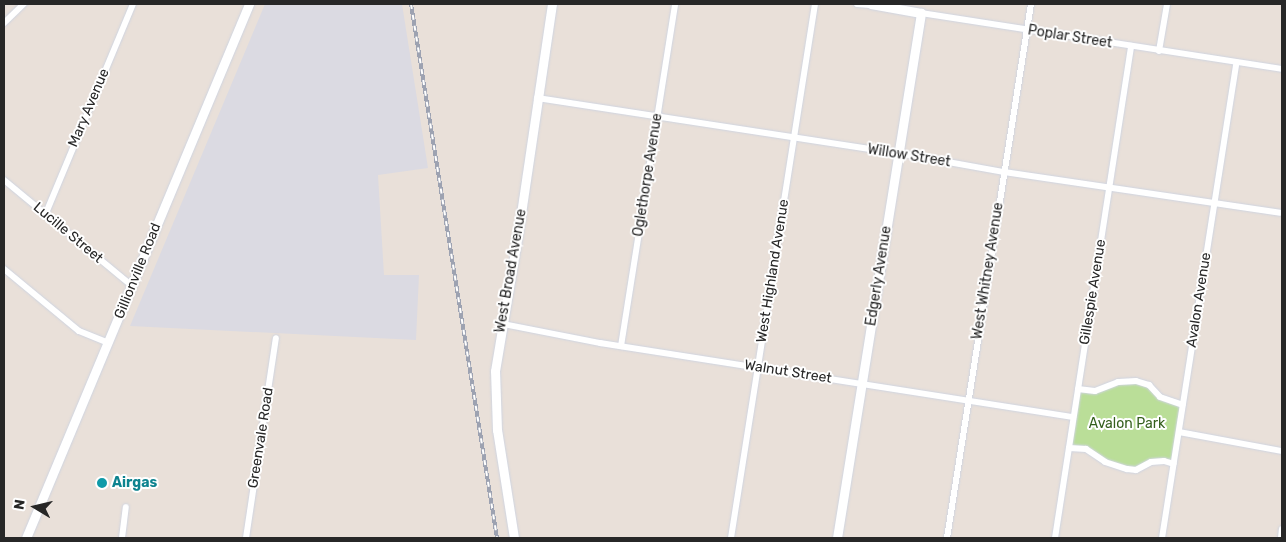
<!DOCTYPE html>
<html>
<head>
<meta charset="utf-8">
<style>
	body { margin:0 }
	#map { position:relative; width:1286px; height:542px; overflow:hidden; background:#e9e0d9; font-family:Rubik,sans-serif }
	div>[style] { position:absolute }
	.industrial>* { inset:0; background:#dbdae2 }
	.green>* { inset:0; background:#bade98 }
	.roads { filter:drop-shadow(0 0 1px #cfd4e0) drop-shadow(0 0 1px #cfd4e0) }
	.minor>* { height:6px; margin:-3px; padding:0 3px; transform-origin:3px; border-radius:3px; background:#fff }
	.tertiary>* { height:9px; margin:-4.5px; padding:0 4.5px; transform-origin:4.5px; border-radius:4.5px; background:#fff }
	.secondary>* { height:9px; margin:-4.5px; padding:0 4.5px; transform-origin:4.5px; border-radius:4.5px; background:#fff }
	.rail>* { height:4px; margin-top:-2px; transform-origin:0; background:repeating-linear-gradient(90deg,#fff 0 5.5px,#9da2b1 0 11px); box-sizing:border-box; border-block:1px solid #9da2b1 }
	.dots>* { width:14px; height:14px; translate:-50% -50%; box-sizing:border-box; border:2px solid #fff; border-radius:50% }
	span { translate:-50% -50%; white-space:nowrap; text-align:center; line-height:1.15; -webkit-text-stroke:4px #fff; paint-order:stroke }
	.street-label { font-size:14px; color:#272727 }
	.park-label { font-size:14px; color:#345f1c }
	.culture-label { font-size:14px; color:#0d838f; font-weight:700 }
	.left { translate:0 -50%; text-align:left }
	.frame { position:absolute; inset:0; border:5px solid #272727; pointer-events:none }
	.north { position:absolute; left:10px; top:482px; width:50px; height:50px; -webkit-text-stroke:4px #fff; paint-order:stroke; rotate:279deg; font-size:14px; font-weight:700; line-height:20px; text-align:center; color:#272727 }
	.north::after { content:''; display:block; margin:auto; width:18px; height:22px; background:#272727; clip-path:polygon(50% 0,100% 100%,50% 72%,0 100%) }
</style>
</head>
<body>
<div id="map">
	<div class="industrial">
		<i style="clip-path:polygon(265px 4px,402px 4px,428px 168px,378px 175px,384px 275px,419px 275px,416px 340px,130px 326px)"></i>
	</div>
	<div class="green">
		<i style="clip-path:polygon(1127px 381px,1153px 389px,1182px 406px,1173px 463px,1163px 460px,1136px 468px,1114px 465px,1094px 453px,1070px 447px,1078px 390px,1096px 391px)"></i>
	</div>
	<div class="roads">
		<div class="minor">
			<i style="left:857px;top:4px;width:13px;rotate:4deg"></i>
			<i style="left:921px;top:13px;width:365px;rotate:8.8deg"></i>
			<i style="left:4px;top:23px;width:28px;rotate:-44deg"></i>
			<i style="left:1159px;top:51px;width:48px;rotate:-80.3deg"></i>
			<i style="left:537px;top:98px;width:365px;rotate:8.7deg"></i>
			<i style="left:898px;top:153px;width:108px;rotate:10.2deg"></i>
			<i style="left:1004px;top:172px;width:279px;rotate:8.4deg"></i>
			<i style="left:4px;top:180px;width:166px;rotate:39.6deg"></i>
			<i style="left:46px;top:213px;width:226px;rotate:-67.4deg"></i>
			<i style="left:4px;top:269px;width:97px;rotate:39.6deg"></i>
			<i style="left:79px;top:331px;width:31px;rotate:22deg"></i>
			<i style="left:503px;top:324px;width:99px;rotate:11.1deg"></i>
			<i style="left:600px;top:343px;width:479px;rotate:8.9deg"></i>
			<i style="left:621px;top:346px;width:346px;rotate:-81deg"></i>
			<i style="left:1078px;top:389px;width:17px;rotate:7deg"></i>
			<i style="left:1095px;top:391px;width:25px;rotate:-21deg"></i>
			<i style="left:1118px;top:382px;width:18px;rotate:-3deg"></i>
			<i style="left:1136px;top:381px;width:14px;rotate:17deg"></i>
			<i style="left:1149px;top:385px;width:16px;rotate:47deg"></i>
			<i style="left:1160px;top:397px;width:24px;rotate:19deg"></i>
			<i style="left:1179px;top:432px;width:105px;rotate:10.5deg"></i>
			<i style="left:1069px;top:448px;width:17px;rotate:3deg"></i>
			<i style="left:1086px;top:449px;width:23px;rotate:34deg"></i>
			<i style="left:1105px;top:462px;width:23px;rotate:18deg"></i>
			<i style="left:1127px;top:469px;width:9px;rotate:6deg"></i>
			<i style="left:1136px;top:470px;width:17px;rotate:-28deg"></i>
			<i style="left:1151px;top:462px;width:13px;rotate:-4deg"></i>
			<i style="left:1164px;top:461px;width:10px;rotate:17deg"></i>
			<i style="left:122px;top:538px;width:31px;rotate:-83deg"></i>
			<i style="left:246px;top:538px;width:202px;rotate:-81.5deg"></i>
			<i style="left:731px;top:538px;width:541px;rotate:-81.06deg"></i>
			<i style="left:947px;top:538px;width:541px;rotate:-81.06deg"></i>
			<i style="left:1055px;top:538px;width:498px;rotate:-81.2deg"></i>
			<i style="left:1162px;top:538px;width:481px;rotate:-81.1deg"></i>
			<i style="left:1281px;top:538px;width:9px;rotate:-84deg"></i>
		</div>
		<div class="tertiary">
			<i style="left:514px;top:538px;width:109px;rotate:-98.9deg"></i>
			<i style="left:497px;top:430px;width:59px;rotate:-91.9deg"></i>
			<i style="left:495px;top:371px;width:139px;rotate:-80.5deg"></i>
			<i style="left:518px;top:234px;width:232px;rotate:-81.6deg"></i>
			<i style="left:837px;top:538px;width:532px;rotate:-80.91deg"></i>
			<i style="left:921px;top:13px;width:51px;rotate:-169.8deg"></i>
		</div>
		<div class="secondary">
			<i style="left:26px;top:538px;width:579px;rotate:-67.33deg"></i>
		</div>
	</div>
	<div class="rail">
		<i style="left:411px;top:4px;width:541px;rotate:80.85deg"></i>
	</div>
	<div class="dots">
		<i style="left:102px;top:483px;background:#0f9aa8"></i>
	</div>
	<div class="street-label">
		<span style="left:1070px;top:37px;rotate:9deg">Poplar Street</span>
		<span style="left:89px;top:108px;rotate:-67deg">Mary Avenue</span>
		<span style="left:909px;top:156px;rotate:9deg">Willow Street</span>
		<span style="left:648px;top:175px;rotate:-81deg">Oglethorpe Avenue</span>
		<span style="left:68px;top:233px;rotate:40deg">Lucille Street</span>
		<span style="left:138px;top:271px;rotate:-68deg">Gillionville Road</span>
		<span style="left:511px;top:271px;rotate:-80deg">West Broad Avenue</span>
		<span style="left:773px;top:271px;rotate:-81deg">West Highland Avenue</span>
		<span style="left:988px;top:271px;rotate:-81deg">West Whitney Avenue</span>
		<span style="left:879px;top:276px;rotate:-81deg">Edgerly Avenue</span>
		<span style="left:1093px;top:292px;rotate:-81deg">Gillespie Avenue</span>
		<span style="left:1199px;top:300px;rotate:-81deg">Avalon Avenue</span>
		<span style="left:788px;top:372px;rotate:9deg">Walnut Street</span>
		<span style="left:261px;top:438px;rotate:-81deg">Greenvale Road</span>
	</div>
	<div class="park-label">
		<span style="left:1127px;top:424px">Avalon Park</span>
	</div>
	<div class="culture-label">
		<span class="left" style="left:112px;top:483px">Airgas</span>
	</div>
	<div class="frame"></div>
	<div class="north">N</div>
</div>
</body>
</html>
